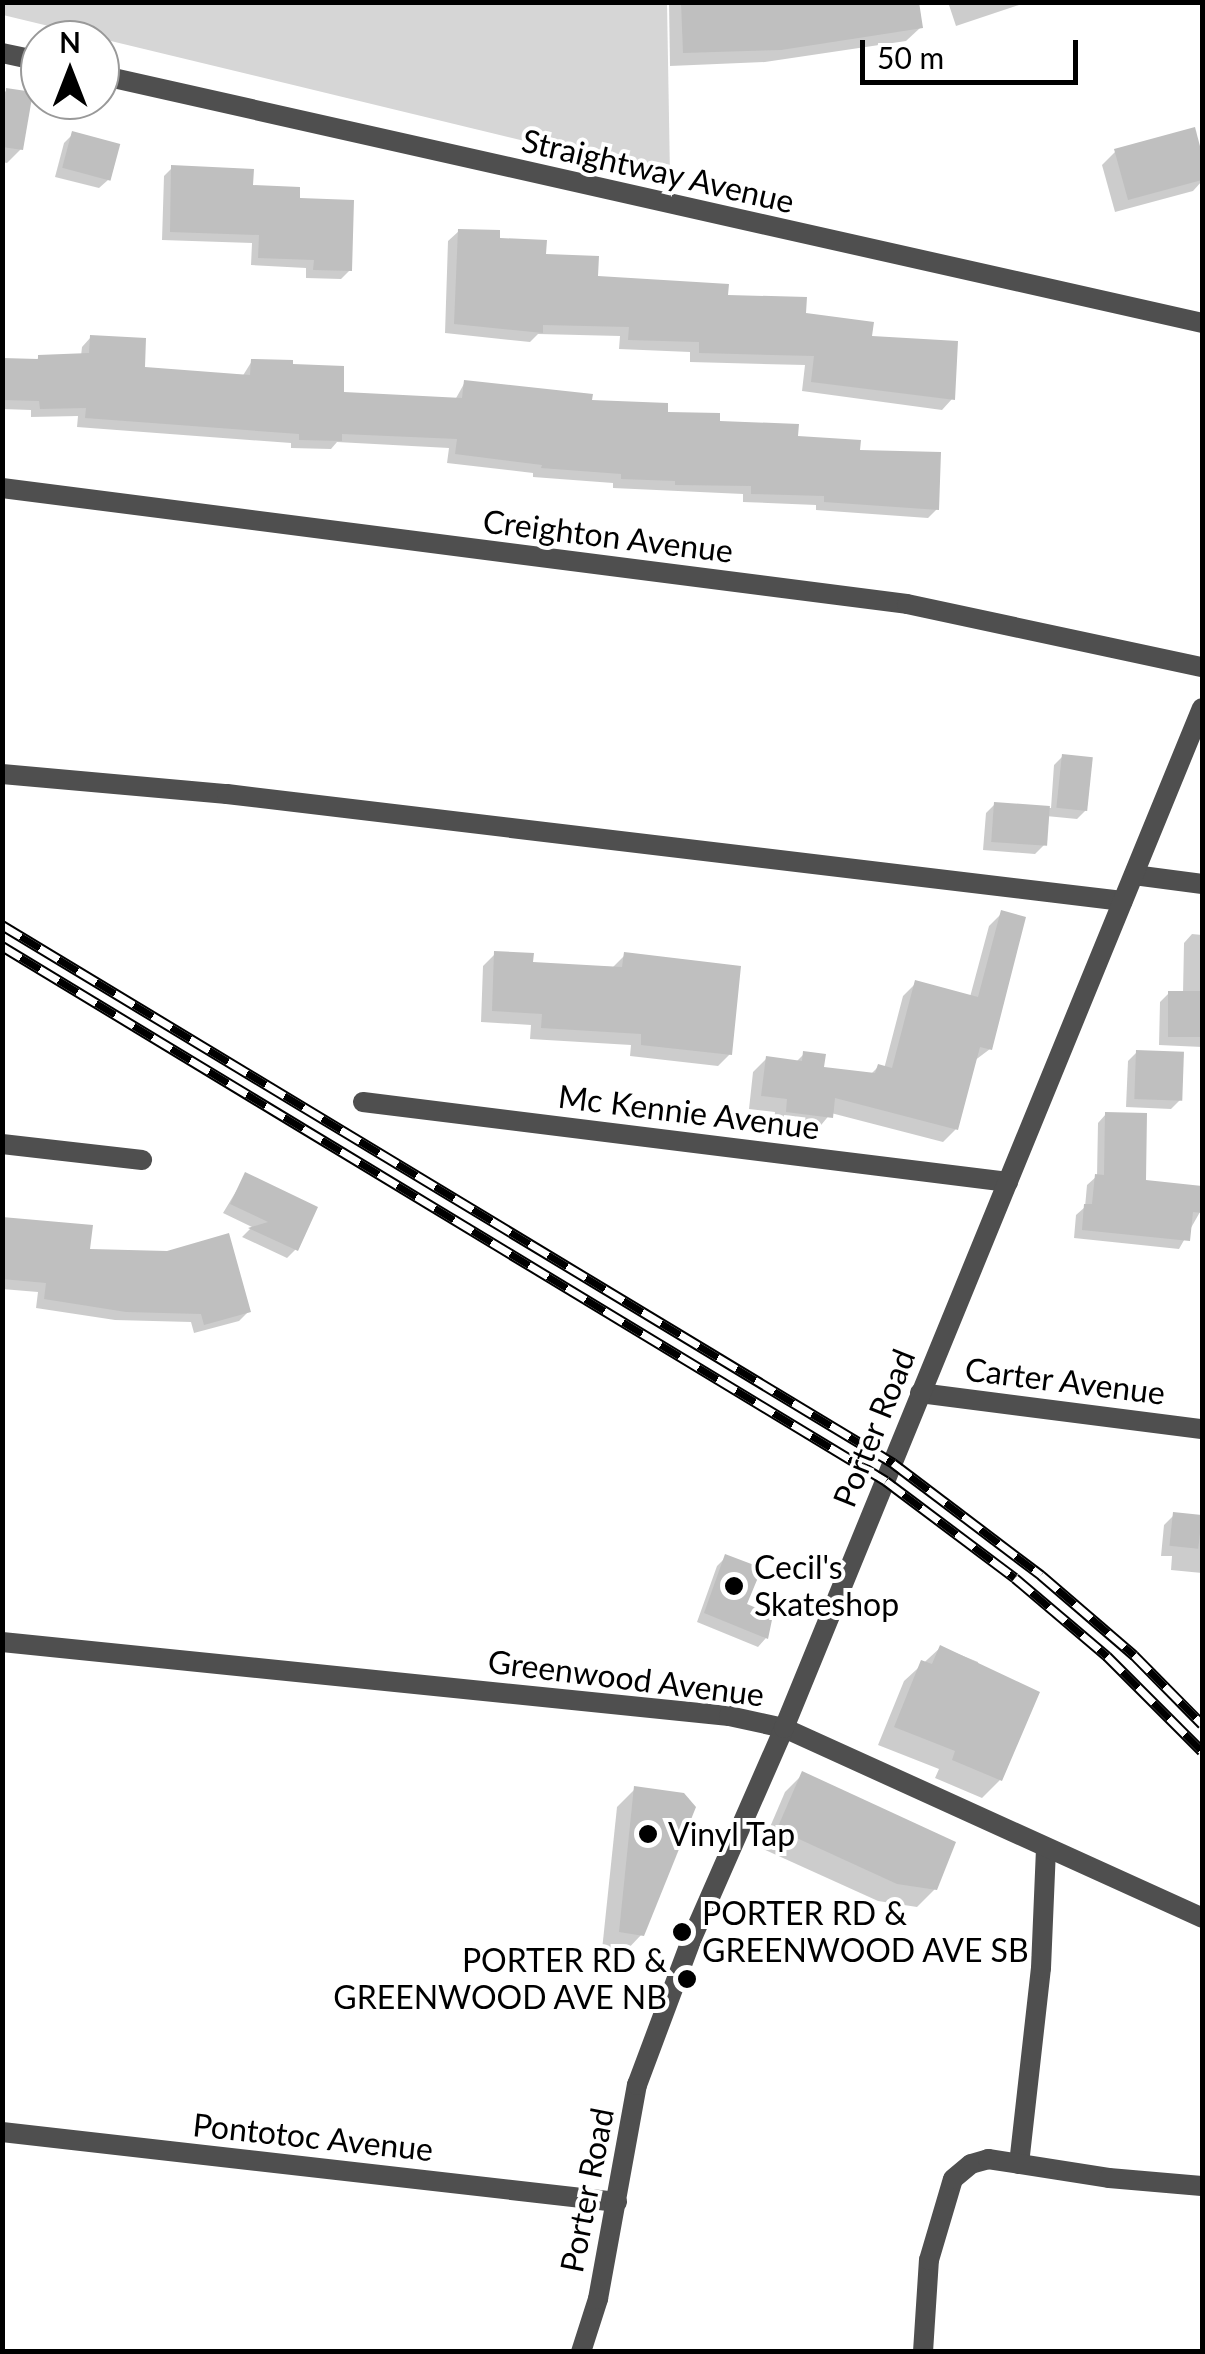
<!DOCTYPE html>
<html>
<head>
<meta charset="utf-8">
<style>
	body { margin:0 }
	#map { position:relative; width:1205px; height:2354px; overflow:hidden; background:#fff; font-family:Lato,sans-serif }
	div>[style] { position:absolute }
	.green>* { inset:0; background:#d6d6d6 }
	.shadow>* { inset:0; background:#0003 }
	.building>* { inset:0; background:#bfbfbf; transform-origin:0 0 }
	.minor>* { height:20px; margin:-10px; padding:0 10px; transform-origin:10px; border-radius:10px; background:#4f4f4f }
	.tertiary>* { height:20px; margin:-10px; padding:0 10px; transform-origin:10px; border-radius:10px; background:#4f4f4f }
	.rail>* { height:11px; margin-top:-5.5px; transform-origin:0; background:repeating-linear-gradient(90deg,#fff 0 22px,#000 0 44px); box-sizing:border-box; border-block:2px solid #000 }
	.dots>* { width:28px; height:28px; translate:-50% -50%; box-sizing:border-box; border:5px solid #fff; border-radius:50% }
	span { translate:-50% -50%; white-space:nowrap; text-align:center; line-height:1.15; -webkit-text-stroke:8px #fff; paint-order:stroke }
	.street-label { font-size:32px; color:#000 }
	.poi-label { font-size:32px; color:#000 }
	.left { translate:0 -50%; text-align:left }
	.right { translate:-100% -50%; text-align:right }
	.frame { position:absolute; inset:0; border:5px solid #000; pointer-events:none }
	.north { position:absolute; left:20px; top:20px; width:100px; height:100px; box-sizing:border-box; background:#fff; border:2px solid #999; border-radius:50%; rotate:0deg; font-size:28px; font-weight:700; line-height:40px; text-align:center; color:#000 }
	.north::after { content:''; display:block; margin:auto; width:35px; height:45px; background:#000; clip-path:polygon(50% 0,100% 100%,50% 72%,0 100%) }
	.scale { position:absolute; left:860px; top:40px; width:218px; height:45px; box-sizing:border-box; border:5px solid #000; border-top:0; padding-left:12px; font-size:30px; line-height:35px; white-space:nowrap; color:#000; -webkit-text-stroke:8px #fff; paint-order:stroke }
</style>
</head>
<body>
<div id="map">
	<div class="green">
		<i style="clip-path:polygon(3px 2px,667px 3px,670px 176px,3px 15px)"></i>
	</div>
	<div class="shadow">
		<i style="clip-path:polygon(916px 2px,920px 28px,906px 41px,765px 62px,670px 66px,669px 2px)"></i>
		<i style="clip-path:polygon(948px 2px,1028px 2px,956px 26px)"></i>
		<i style="clip-path:polygon(7px 90px,21px 149px,7px 163px,2px 162px,2px 95px)"></i>
		<i style="clip-path:polygon(1193px 130px,1202px 181px,1193px 191px,1115px 212px,1102px 165px,1116px 151px)"></i>
		<i style="clip-path:polygon(73px 134px,108px 180px,99px 188px,55px 177px,64px 143px)"></i>
		<i style="clip-path:polygon(172px 168px,297px 201px,350px 270px,341px 279px,306px 278px,306px 268px,251px 265px,252px 243px,162px 240px,164px 176px)"></i>
		<i style="clip-path:polygon(459px 231px,497px 240px,596px 278px,726px 297px,803px 315px,870px 338px,952px 399px,942px 410px,802px 391px,805px 365px,690px 362px,690px 352px,619px 349px,620px 336px,538px 334px,530px 342px,445px 333px,448px 241px)"></i>
		<i style="clip-path:polygon(91px 337px,142px 370px,242px 377px,252px 361px,341px 395px,455px 400px,465px 382px,795px 438px,858px 452px,937px 509px,928px 518px,816px 510px,816px 505px,743px 502px,743px 494px,613px 488px,613px 483px,533px 477px,533px 473px,447px 463px,449px 448px,337px 442px,331px 449px,291px 448px,291px 443px,77px 427px,78px 416px,31px 417px,31px 410px,2px 409px,2px 360px,35px 362px,39px 357px,81px 356px,82px 347px)"></i>
		<i style="clip-path:polygon(1063px 756px,1086px 810px,1077px 819px,1046px 816px,1044px 845px,1035px 854px,983px 850px,986px 813px,995px 804px,1051px 808px,1054px 765px)"></i>
		<i style="clip-path:polygon(1002px 913px,990px 1049px,974px 1061px,956px 1129px,943px 1142px,831px 1113px,817px 1130px,774px 1125px,775px 1112px,749px 1109px,753px 1072px,767px 1058px,796px 1062px,804px 1054px,822px 1069px,870px 1075px,878px 1067px,884px 1069px,903px 996px,916px 983px,970px 997px,989px 926px)"></i>
		<i style="clip-path:polygon(1192px 934px,1202px 935px,1202px 1047px,1159px 1045px,1160px 1002px,1169px 993px,1183px 993px,1184px 943px)"></i>
		<i style="clip-path:polygon(495px 954px,531px 964px,613px 967px,625px 955px,730px 1054px,718px 1066px,630px 1056px,631px 1045px,530px 1039px,531px 1025px,481px 1022px,483px 966px)"></i>
		<i style="clip-path:polygon(1137px 1052px,1180px 1100px,1171px 1109px,1126px 1107px,1128px 1061px)"></i>
		<i style="clip-path:polygon(1106px 1114px,1144px 1182px,1202px 1188px,1200px 1212px,1179px 1249px,1074px 1238px,1076px 1215px,1085px 1207px,1087px 1185px,1097px 1176px,1098px 1123px)"></i>
		<i style="clip-path:polygon(246px 1175px,296px 1249px,287px 1258px,242px 1237px,252px 1227px,223px 1213px)"></i>
		<i style="clip-path:polygon(2px 1219px,87px 1252px,248px 1312px,239px 1321px,194px 1333px,191px 1322px,115px 1320px,36px 1308px,38px 1292px,2px 1289px)"></i>
		<i style="clip-path:polygon(1174px 1515px,1202px 1518px,1202px 1573px,1171px 1570px,1172px 1556px,1161px 1556px,1164px 1525px)"></i>
		<i style="clip-path:polygon(726px 1557px,744px 1605px,766px 1638px,758px 1647px,697px 1622px,717px 1566px)"></i>
		<i style="clip-path:polygon(941px 1647px,978px 1662px,1000px 1780px,982px 1798px,935px 1778px,939px 1769px,878px 1745px,904px 1681px)"></i>
		<i style="clip-path:polygon(803px 1774px,935px 1889px,917px 1907px,878px 1901px,761px 1848px,785px 1792px)"></i>
		<i style="clip-path:polygon(635px 1789px,688px 1798px,693px 1813px,642px 1934px,624px 1953px,602px 1950px,617px 1807px)"></i>
	</div>
	<div class="building">
		<i style="clip-path:polygon(681px 2px,919px 2px,923px 28px,781px 50px,683px 53px)"></i>
		<i style="clip-path:polygon(6px 88px,33px 92px,23px 150px,2px 147px)"></i>
		<i style="clip-path:polygon(1195px 127px,1202px 154px,1202px 180px,1128px 200px,1114px 149px)"></i>
		<i style="left:72px;top:131px;width:50px;height:38px;rotate:15deg"></i>
		<i style="clip-path:polygon(171px 165px,254px 169px,253px 185px,300px 187px,300px 198px,354px 200px,352px 271px,313px 270px,314px 260px,258px 258px,259px 235px,170px 232px)"></i>
		<i style="clip-path:polygon(458px 229px,500px 230px,500px 238px,547px 240px,546px 254px,599px 256px,598px 276px,729px 284px,728px 295px,807px 297px,806px 313px,874px 322px,872px 336px,958px 341px,955px 400px,811px 382px,814px 356px,699px 353px,699px 342px,628px 340px,629px 327px,543px 325px,543px 333px,454px 324px)"></i>
		<i style="clip-path:polygon(90px 335px,146px 338px,145px 367px,250px 375px,251px 359px,293px 360px,293px 364px,344px 366px,344px 392px,462px 398px,464px 380px,593px 394px,592px 400px,668px 403px,668px 412px,720px 413px,720px 421px,799px 424px,798px 436px,861px 440px,860px 450px,941px 452px,939px 510px,824px 502px,824px 496px,751px 494px,751px 486px,675px 485px,675px 481px,621px 479px,621px 474px,541px 468px,542px 465px,455px 454px,457px 439px,342px 434px,342px 441px,299px 440px,299px 434px,85px 418px,86px 408px,40px 409px,39px 401px,2px 400px,2px 358px,38px 359px,38px 355px,89px 353px)"></i>
		<i style="left:1062px;top:754px;width:31px;height:54px;rotate:6deg"></i>
		<i style="left:994px;top:802px;width:56px;height:40px;rotate:4deg"></i>
		<i style="clip-path:polygon(1001px 910px,1026px 917px,992px 1050px,980px 1047px,958px 1130px,835px 1098px,833px 1118px,786px 1112px,787px 1099px,761px 1096px,766px 1056px,802px 1061px,803px 1051px,826px 1054px,824px 1067px,875px 1073px,878px 1064px,892px 1068px,915px 980px,978px 997px)"></i>
		<i style="clip-path:polygon(494px 951px,534px 953px,533px 962px,622px 967px,624px 952px,741px 966px,732px 1055px,641px 1045px,641px 1034px,541px 1028px,542px 1014px,492px 1011px)"></i>
		<i style="left:1168px;top:991px;width:34px;height:46px"></i>
		<i style="left:1136px;top:1050px;width:48px;height:49px;rotate:2deg"></i>
		<i style="clip-path:polygon(1105px 1112px,1147px 1113px,1146px 1180px,1202px 1186px,1202px 1213px,1193px 1212px,1190px 1241px,1082px 1230px,1084px 1204px,1092px 1204px,1095px 1174px,1104px 1175px)"></i>
		<i style="clip-path:polygon(245px 1172px,318px 1207px,298px 1251px,248px 1228px,268px 1222px,230px 1204px)"></i>
		<i style="clip-path:polygon(2px 1217px,93px 1225px,90px 1249px,167px 1251px,229px 1233px,251px 1312px,204px 1325px,201px 1314px,126px 1312px,44px 1299px,46px 1283px,2px 1279px)"></i>
		<i style="left:1173px;top:1512px;width:29px;height:34px;rotate:6deg"></i>
		<i style="clip-path:polygon(725px 1554px,762px 1568px,747px 1604px,773px 1615px,768px 1639px,704px 1613px)"></i>
		<i style="clip-path:polygon(940px 1645px,1040px 1692px,1002px 1781px,952px 1760px,955px 1751px,894px 1727px,921px 1660px,932px 1664px)"></i>
		<i style="clip-path:polygon(802px 1771px,956px 1842px,937px 1890px,897px 1884px,777px 1829px)"></i>
		<i style="clip-path:polygon(634px 1786px,684px 1793px,696px 1807px,644px 1936px,619px 1932px)"></i>
	</div>
	<div class="minor">
		<i style="left:2px;top:53px;width:39px;rotate:12deg"></i>
		<i style="left:100px;top:75px;width:1130px;rotate:12.68deg"></i>
		<i style="left:2px;top:488px;width:912px;rotate:7.3deg"></i>
		<i style="left:907px;top:604px;width:302px;rotate:12.1deg"></i>
		<i style="left:2px;top:774px;width:226px;rotate:5.1deg"></i>
		<i style="left:227px;top:794px;width:902px;rotate:6.81deg"></i>
		<i style="left:1134px;top:875px;width:69px;rotate:7.5deg"></i>
		<i style="left:363px;top:1102px;width:650px;rotate:7.07deg"></i>
		<i style="left:2px;top:1144px;width:141px;rotate:6.5deg"></i>
		<i style="left:920px;top:1393px;width:284px;rotate:7.3deg"></i>
		<i style="left:2px;top:2132px;width:619px;rotate:6.49deg"></i>
		<i style="left:1019px;top:2164px;width:197px;rotate:-83.6deg"></i>
		<i style="left:1041px;top:1968px;width:118px;rotate:-87.6deg"></i>
		<i style="left:923px;top:2352px;width:92px;rotate:-86.3deg"></i>
		<i style="left:929px;top:2260px;width:84px;rotate:-73.5deg"></i>
		<i style="left:953px;top:2179px;width:23px;rotate:-40deg"></i>
		<i style="left:971px;top:2164px;width:18px;rotate:-16deg"></i>
		<i style="left:988px;top:2159px;width:122px;rotate:8.9deg"></i>
		<i style="left:1109px;top:2178px;width:93px;rotate:4.9deg"></i>
	</div>
	<div class="tertiary">
		<i style="left:2px;top:1642px;width:731px;rotate:5.81deg"></i>
		<i style="left:729px;top:1716px;width:56px;rotate:12.3deg"></i>
		<i style="left:784px;top:1728px;width:459px;rotate:24.4deg"></i>
		<i style="left:581px;top:2352px;width:56px;rotate:-72.2deg"></i>
		<i style="left:598px;top:2299px;width:218px;rotate:-79.7deg"></i>
		<i style="left:637px;top:2085px;width:157px;rotate:-69.5deg"></i>
		<i style="left:692px;top:1938px;width:229px;rotate:-66.3deg"></i>
		<i style="left:784px;top:1728px;width:1102px;rotate:-67.72deg"></i>
	</div>
	<div class="rail">
		<i style="left:2px;top:925px;width:1041px;rotate:31.12deg"></i>
		<i style="left:893px;top:1463px;width:186px;rotate:37.1deg"></i>
		<i style="left:1041px;top:1575px;width:123px;rotate:40.7deg"></i>
		<i style="left:1134px;top:1655px;width:97px;rotate:45.4deg"></i>
		<i style="left:2px;top:946px;width:1033px;rotate:31.18deg"></i>
		<i style="left:886px;top:1481px;width:161px;rotate:36.9deg"></i>
		<i style="left:1015px;top:1578px;width:121px;rotate:40.3deg"></i>
		<i style="left:1107px;top:1656px;width:134px;rotate:45deg"></i>
	</div>
	<div class="dots">
		<i style="left:734px;top:1586px;background:#000"></i>
		<i style="left:648px;top:1834px;background:#000"></i>
		<i style="left:682px;top:1932px;background:#000"></i>
		<i style="left:687px;top:1979px;background:#000"></i>
	</div>
	<div class="street-label">
		<span style="left:658px;top:171px;rotate:13deg">Straightway Avenue</span>
		<span style="left:608px;top:536px;rotate:7deg">Creighton Avenue</span>
		<span style="left:689px;top:1112px;rotate:7deg">Mc Kennie Avenue</span>
		<span style="left:1065px;top:1381px;rotate:7deg">Carter Avenue</span>
		<span style="left:874px;top:1428px;rotate:-68deg">Porter Road</span>
		<span style="left:626px;top:1678px;rotate:7deg">Greenwood Avenue</span>
		<span style="left:313px;top:2137px;rotate:6deg">Pontotoc Avenue</span>
		<span style="left:587px;top:2190px;rotate:-79deg">Porter Road</span>
	</div>
	<div class="poi-label">
		<span class="left" style="left:754px;top:1586px">Cecil's<br>Skateshop</span>
		<span class="left" style="left:668px;top:1834px">Vinyl Tap</span>
		<span class="left" style="left:702px;top:1932px">PORTER RD &amp;<br>GREENWOOD AVE SB</span>
		<span class="right" style="left:667px;top:1979px">PORTER RD &amp;<br>GREENWOOD AVE NB</span>
	</div>
	<div class="frame"></div>
	<div class="north">N</div>
	<div class="scale">50 m</div>
</div>
</body>
</html>
